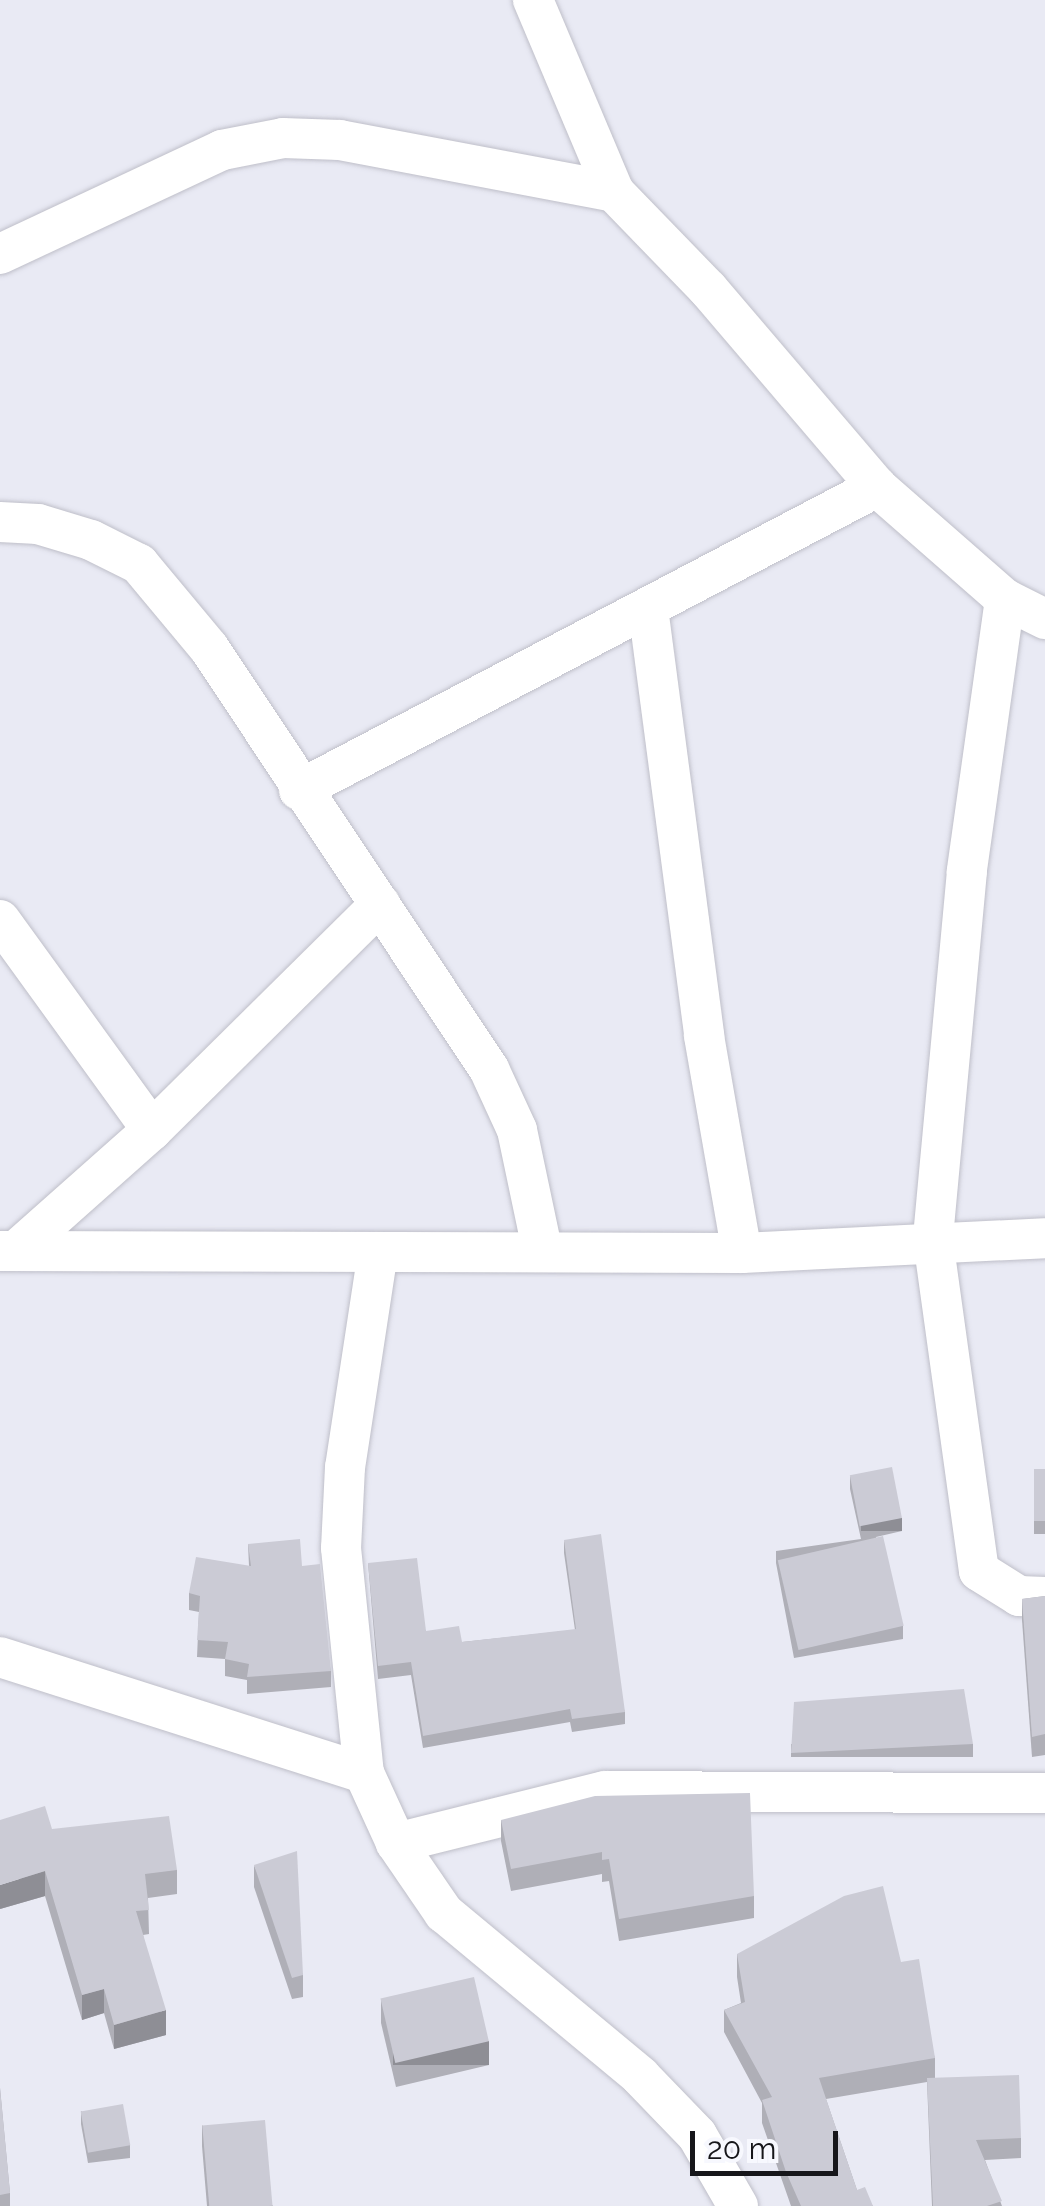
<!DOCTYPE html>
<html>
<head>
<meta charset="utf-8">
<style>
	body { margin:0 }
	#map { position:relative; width:1045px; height:2206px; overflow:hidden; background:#e9eaf4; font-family:Raleway,sans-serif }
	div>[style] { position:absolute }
	.roads { filter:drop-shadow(0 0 2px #bfbfc9) drop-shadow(0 0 2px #bfbfc9) }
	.street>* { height:40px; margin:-20px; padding:0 20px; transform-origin:20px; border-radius:20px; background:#fff }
	.wall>* { inset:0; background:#afafb7; transform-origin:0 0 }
	.shaded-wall>* { inset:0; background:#8e8e95; transform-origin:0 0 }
	.building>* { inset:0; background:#cbcbd5; transform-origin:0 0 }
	span { translate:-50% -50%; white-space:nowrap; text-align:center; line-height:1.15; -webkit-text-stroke:9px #f7f8fe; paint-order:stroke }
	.scale { position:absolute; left:690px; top:2131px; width:148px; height:45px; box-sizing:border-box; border:5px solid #16161a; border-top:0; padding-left:12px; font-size:30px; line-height:35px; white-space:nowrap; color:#16161a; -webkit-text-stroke:8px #f7f8fe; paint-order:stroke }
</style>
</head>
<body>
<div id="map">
	<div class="roads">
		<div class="street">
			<i style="left:533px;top:0;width:208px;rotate:67.1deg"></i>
			<i style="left:614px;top:192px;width:135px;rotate:45.9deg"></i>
			<i style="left:708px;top:289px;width:260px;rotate:49.5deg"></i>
			<i style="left:877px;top:487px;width:170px;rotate:41.2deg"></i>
			<i style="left:1005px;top:599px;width:45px;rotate:26.6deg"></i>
			<i style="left:0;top:254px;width:245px;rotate:-25.1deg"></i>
			<i style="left:222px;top:150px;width:62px;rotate:-11.1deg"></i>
			<i style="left:283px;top:138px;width:57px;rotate:2deg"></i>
			<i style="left:340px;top:140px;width:279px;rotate:10.7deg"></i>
			<i style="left:0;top:522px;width:38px;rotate:3deg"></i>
			<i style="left:38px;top:524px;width:55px;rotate:16.8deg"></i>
			<i style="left:91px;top:540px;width:54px;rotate:26.6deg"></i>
			<i style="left:139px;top:564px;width:109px;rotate:50.2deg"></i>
			<i style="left:209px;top:648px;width:506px;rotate:56.37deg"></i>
			<i style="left:489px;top:1069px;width:67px;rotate:65.3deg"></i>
			<i style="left:517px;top:1130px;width:122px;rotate:78.1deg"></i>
			<i style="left:1005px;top:599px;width:275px;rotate:98deg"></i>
			<i style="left:967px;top:871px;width:371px;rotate:95.3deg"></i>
			<i style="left:933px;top:1240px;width:334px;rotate:82.1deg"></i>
			<i style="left:979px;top:1571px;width:47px;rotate:32deg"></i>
			<i style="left:1019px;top:1596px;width:26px;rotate:2deg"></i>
			<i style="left:648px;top:608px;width:432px;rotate:82.5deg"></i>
			<i style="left:704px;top:1036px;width:220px;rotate:80.1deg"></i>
			<i style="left:299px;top:790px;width:653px;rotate:-27.66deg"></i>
			<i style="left:0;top:920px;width:259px;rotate:54.1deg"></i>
			<i style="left:18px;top:1249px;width:179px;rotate:-41.6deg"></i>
			<i style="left:152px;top:1130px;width:321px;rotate:-44.7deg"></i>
			<i style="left:0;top:1251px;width:742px;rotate:0.15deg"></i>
			<i style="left:742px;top:1253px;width:303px;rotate:-2.8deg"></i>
			<i style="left:378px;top:1252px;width:218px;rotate:98.7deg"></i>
			<i style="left:345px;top:1467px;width:81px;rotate:92.8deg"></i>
			<i style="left:341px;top:1548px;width:226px;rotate:84.2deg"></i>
			<i style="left:364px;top:1773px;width:77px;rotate:65.4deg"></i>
			<i style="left:396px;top:1843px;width:85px;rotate:55.6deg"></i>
			<i style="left:444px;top:1913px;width:255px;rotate:39.7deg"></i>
			<i style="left:640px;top:2076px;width:82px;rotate:46deg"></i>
			<i style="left:697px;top:2135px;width:82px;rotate:60deg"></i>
			<i style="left:0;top:1657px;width:382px;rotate:17.7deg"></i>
			<i style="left:396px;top:1843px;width:215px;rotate:-14deg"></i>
			<i style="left:605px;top:1791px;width:440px;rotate:0.3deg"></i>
		</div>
	</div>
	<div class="wall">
		<i style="left:1034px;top:1469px;width:11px;height:65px"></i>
		<i style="clip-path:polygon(850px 1476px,902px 1531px,876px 1537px,903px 1626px,903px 1639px,794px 1658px,776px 1563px,776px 1551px,861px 1539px,850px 1489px)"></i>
		<i style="clip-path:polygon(564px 1540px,625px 1712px,625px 1724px,572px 1732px,570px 1722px,423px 1748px,411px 1675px,378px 1679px,368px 1563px,426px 1631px,462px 1642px,575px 1630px,564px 1553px)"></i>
		<i style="clip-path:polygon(248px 1544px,302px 1566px,331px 1671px,331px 1687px,247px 1694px,247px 1680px,225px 1676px,225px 1659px,197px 1657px,199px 1612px,189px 1610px,189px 1593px,249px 1566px)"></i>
		<i style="clip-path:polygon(1045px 1596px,1045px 1755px,1032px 1757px,1022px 1620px,1022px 1599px)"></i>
		<i style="left:973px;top:1744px;width:13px;height:182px;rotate:90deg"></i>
		<i style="clip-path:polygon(501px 1820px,754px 1896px,754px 1918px,619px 1941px,609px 1881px,602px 1882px,602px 1874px,511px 1891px,501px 1841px)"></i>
		<i style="clip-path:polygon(52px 1829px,177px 1870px,177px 1894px,148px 1898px,149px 1934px,143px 1935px,166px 2035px,114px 2049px,104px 2013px,82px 2020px,45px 1896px,0 1909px)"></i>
		<i style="clip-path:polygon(254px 1865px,303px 1975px,303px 1997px,292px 1999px,254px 1887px)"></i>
		<i style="clip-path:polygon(737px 1954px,901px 1962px,935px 2058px,935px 2078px,1021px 2138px,1021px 2158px,985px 2160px,1002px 2206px,932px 2206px,927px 2082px,826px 2099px,857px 2190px,873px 2206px,791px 2206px,762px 2123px,762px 2103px,724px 2032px,724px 2010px,741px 2003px,737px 1977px)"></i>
		<i style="clip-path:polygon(381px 1999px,489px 2065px,396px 2087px,381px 2023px)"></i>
		<i style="clip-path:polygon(0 2088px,10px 2193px,10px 2206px,0 2206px)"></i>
		<i style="clip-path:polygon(81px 2111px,130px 2145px,130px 2158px,88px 2163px,81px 2124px)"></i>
		<i style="clip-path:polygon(202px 2125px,273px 2206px,207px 2206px,202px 2146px)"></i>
	</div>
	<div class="shaded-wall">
		<i style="left:902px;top:1518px;width:13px;height:41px;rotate:90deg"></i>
		<i style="clip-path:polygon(45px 1871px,45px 1896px,0 1909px,0 1885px)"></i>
		<i style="clip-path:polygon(104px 1989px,104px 2013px,82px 2020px,82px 1995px)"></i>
		<i style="clip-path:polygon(166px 2010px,166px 2035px,114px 2049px,114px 2025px)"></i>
		<i style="left:489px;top:2041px;width:24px;height:96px;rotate:90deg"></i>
	</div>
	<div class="building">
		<i style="left:892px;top:1467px;width:52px;height:43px;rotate:79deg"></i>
		<i style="left:1034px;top:1469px;width:11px;height:52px"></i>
		<i style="clip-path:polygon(601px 1534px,625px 1712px,572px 1719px,570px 1709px,423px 1736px,411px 1662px,378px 1666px,368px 1563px,417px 1558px,426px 1631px,459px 1626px,462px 1642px,576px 1629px,564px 1540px)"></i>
		<i style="left:883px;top:1536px;width:92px;height:108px;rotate:77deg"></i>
		<i style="clip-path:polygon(300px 1539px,302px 1566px,320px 1564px,331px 1671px,247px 1677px,249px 1664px,225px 1659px,228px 1642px,197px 1640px,200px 1596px,189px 1593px,196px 1557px,251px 1566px,248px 1544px)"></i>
		<i style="clip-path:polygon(1045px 1596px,1045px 1734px,1032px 1737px,1022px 1599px)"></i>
		<i style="clip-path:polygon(964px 1689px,973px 1744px,791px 1753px,794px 1702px)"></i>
		<i style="clip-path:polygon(750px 1793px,754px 1896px,619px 1919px,609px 1859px,602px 1860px,602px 1852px,511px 1869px,501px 1820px,595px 1796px)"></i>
		<i style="clip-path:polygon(45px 1806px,52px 1829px,169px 1816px,177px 1870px,145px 1874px,149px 1910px,136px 1911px,166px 2010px,114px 2025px,104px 1989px,82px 1995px,45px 1871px,0 1885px,0 1820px)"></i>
		<i style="clip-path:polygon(297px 1851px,303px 1975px,292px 1978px,254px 1865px)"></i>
		<i style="clip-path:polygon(883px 1886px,901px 1962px,919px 1959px,935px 2058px,819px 2078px,857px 2190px,865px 2187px,873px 2206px,801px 2206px,786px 2172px,762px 2100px,772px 2097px,724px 2010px,745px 2002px,737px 1954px,844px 1896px)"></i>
		<i style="left:474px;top:1977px;width:66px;height:96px;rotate:77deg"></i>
		<i style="clip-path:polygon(1019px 2075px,1021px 2138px,976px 2140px,1002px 2201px,987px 2206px,933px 2206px,927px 2078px)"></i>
		<i style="clip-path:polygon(0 2088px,10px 2193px,0 2195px)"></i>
		<i style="left:123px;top:2104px;width:42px;height:43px;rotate:80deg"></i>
		<i style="left:265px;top:2120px;width:86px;height:63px;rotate:85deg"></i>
	</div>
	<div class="scale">20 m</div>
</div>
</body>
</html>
